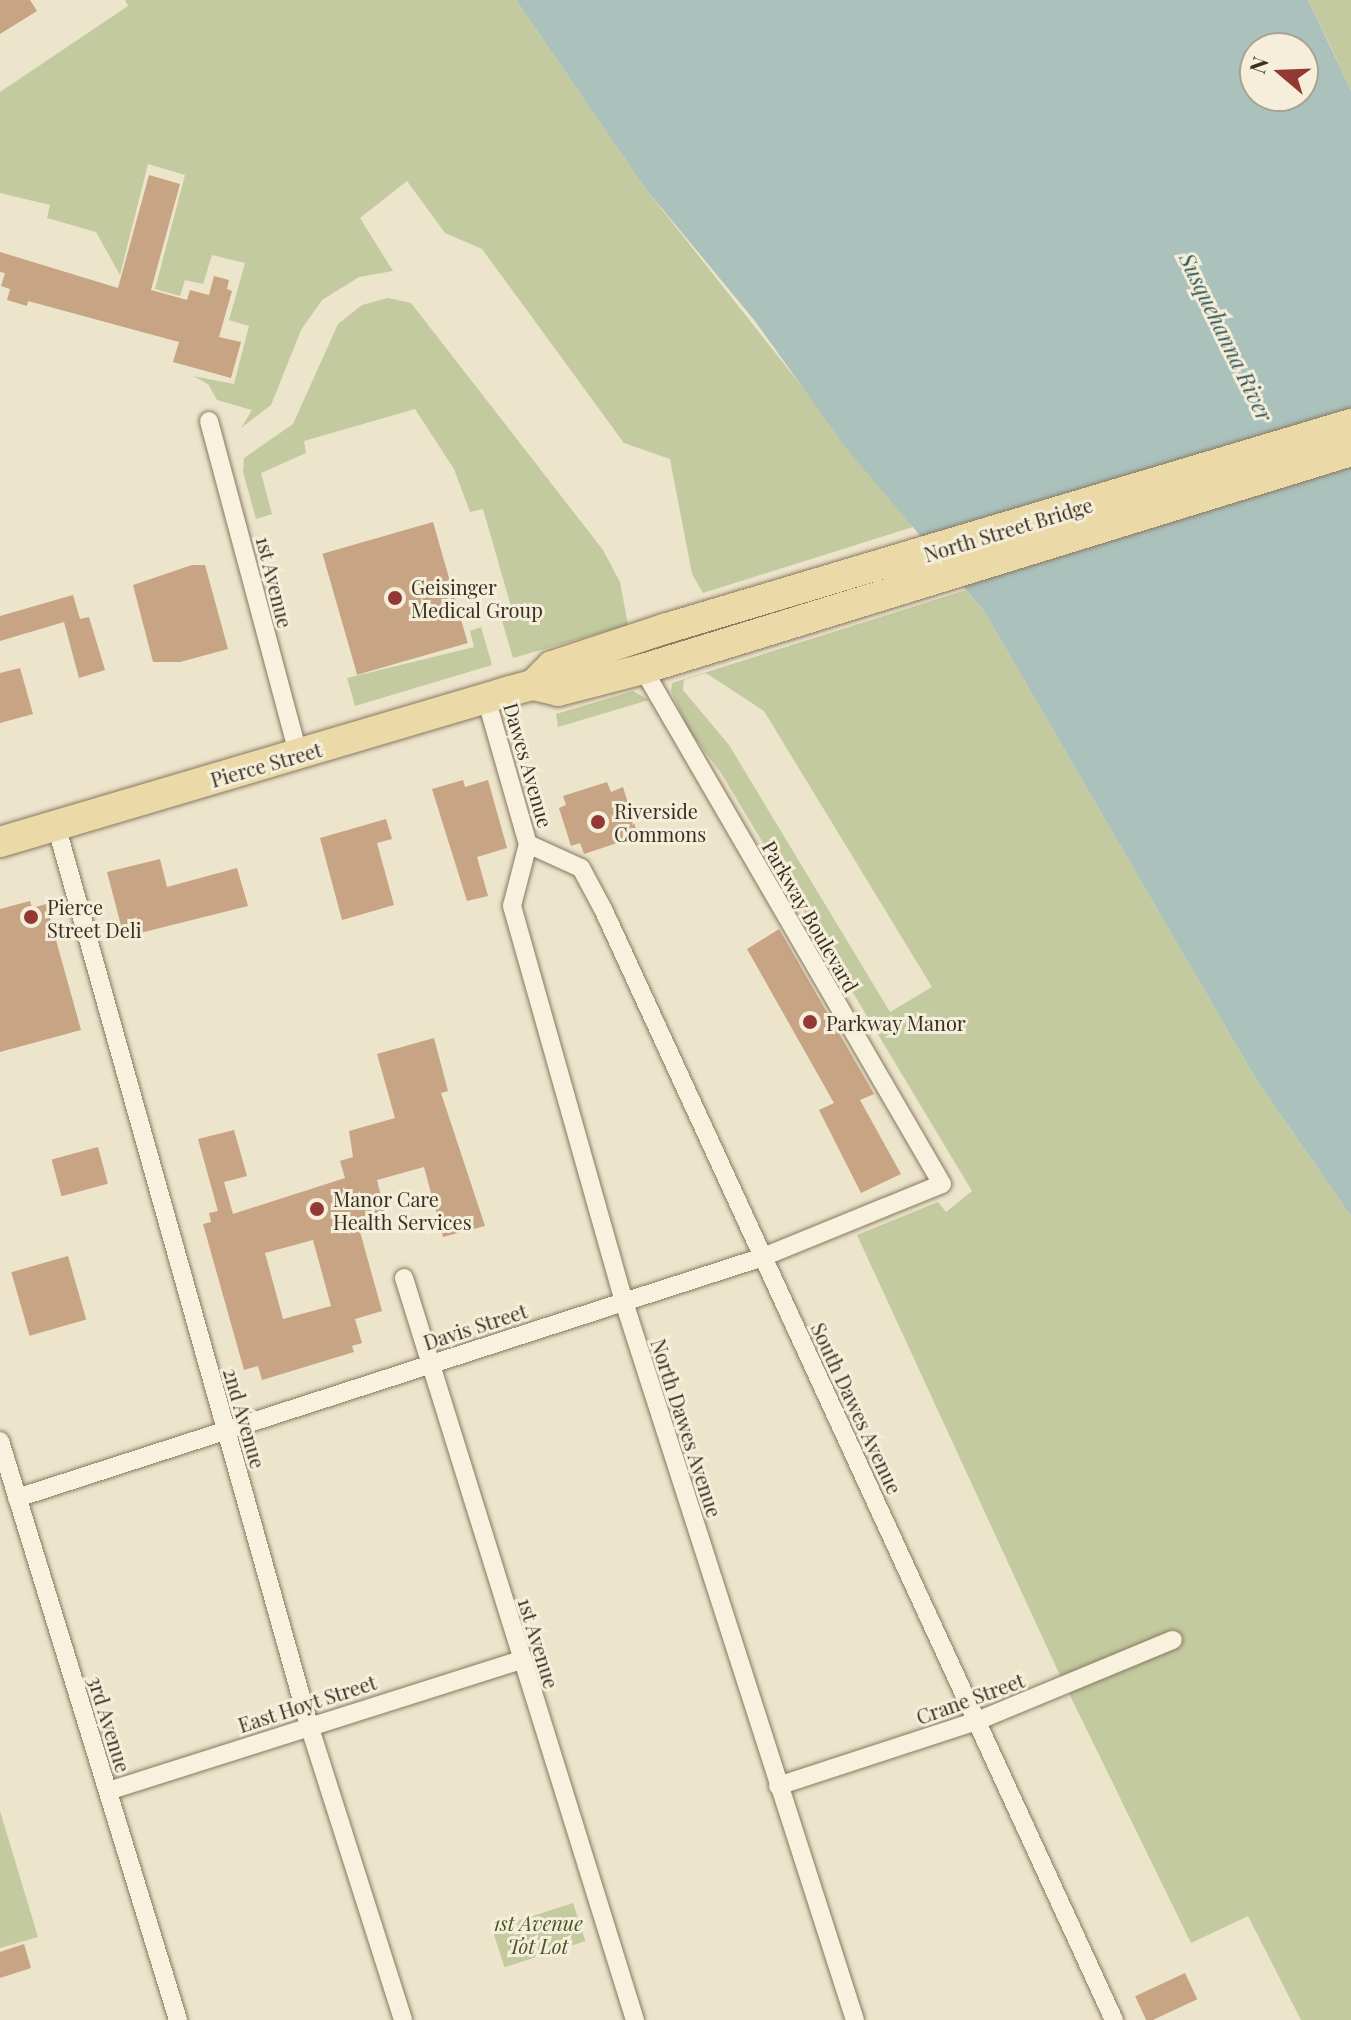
<!DOCTYPE html>
<html>
<head>
<meta charset="utf-8">
<style>
	body { margin:0 }
	#map { position:relative; width:1351px; height:2020px; overflow:hidden; background:#ece4cb; font-family:"Playfair Display",serif }
	div>[style] { position:absolute }
	.green>* { inset:0; background:#c3ca9f; transform-origin:0 0 }
	.water>* { inset:0; background:#abc1bc }
	.building>* { inset:0; background:#c7a484; transform-origin:0 0 }
	.roads { filter:drop-shadow(0 0 2px #887860) drop-shadow(0 0 2px #887860) }
	.street>* { height:18px; margin:-9px; padding:0 9px; transform-origin:9px; border-radius:9px; background:#f7f1de }
	.primary>* { height:30px; margin:-15px; padding:0 15px; transform-origin:15px; border-radius:15px; background:#ebdaa7 }
	.dots>* { width:22px; height:22px; translate:-50% -50%; box-sizing:border-box; border:4px solid #f4eeda; border-radius:50% }
	span { translate:-50% -50%; white-space:nowrap; text-align:center; line-height:1.15; -webkit-text-stroke:6px #f4eeda; paint-order:stroke }
	.street-label { font-size:20px; color:#3a2f22 }
	.poi-label { font-size:20px; color:#3a2f22 }
	.left { translate:0 -50%; text-align:left }
	.park-label { font-size:20px; color:#48552b; font-style:italic }
	.water-label { font-size:22px; color:#335858; font-style:italic }
	.north { position:absolute; left:1239px; top:32px; width:80px; height:80px; box-sizing:border-box; background:#f4eeda; border:2px solid #aaa290; border-radius:50%; rotate:289deg; font-size:22px; font-weight:700; line-height:32px; text-align:center; color:#3a2f22 }
	.north::after { content:''; display:block; margin:auto; width:28px; height:36px; background:#933934; clip-path:polygon(50% 0,100% 100%,50% 72%,0 100%) }
</style>
</head>
<body>
<div id="map">
	<div class="green">
		<i style="clip-path:polygon(125px 0,516px 0,645px 188px,913px 527px,703px 593px,692px 574px,670px 459px,624px 443px,482px 249px,445px 233px,407px 181px,360px 218px,393px 271px,359px 277px,322px 300px,301px 330px,271px 405px,241px 428px,252px 410px,217px 400px,208px 384px,193px 376px,234px 384px,249px 326px,229px 320px,245px 263px,212px 255px,203px 284px,185px 280px,180px 296px,155px 289px,185px 175px,148px 164px,120px 275px,96px 232px,47px 218px,50px 205px,0 193px,0 92px,128px 6px)"></i>
		<i style="clip-path:polygon(1308px 0,1351px 0,1351px 90px,1330px 45px)"></i>
		<i style="clip-path:polygon(388px 298px,411px 303px,603px 550px,620px 582px,628px 625px,513px 658px,502px 621px,514px 617px,483px 509px,470px 512px,454px 469px,415px 409px,304px 441px,306px 453px,261px 473px,272px 514px,256px 519px,243px 472px,244px 458px,293px 424px,338px 324px,362px 305px)"></i>
		<i style="clip-path:polygon(evenodd,966px 590px,984px 611px,1256px 1079px,1351px 1216px,1351px 2020px,1301px 2020px,1248px 1916px,1191px 1943px,1058px 1671px,857px 1235px,938px 1202px,946px 1212px,972px 1191px,721px 773px,688px 729px,671px 691px,672px 683px,966px 590px,706px 673px,764px 711px,932px 987px,890px 1012px,729px 745px,683px 690px,684px 680px,706px 673px)"></i>
		<i style="clip-path:polygon(481px 627px,492px 665px,355px 706px,347px 678px,474px 647px,470px 631px)"></i>
		<i style="clip-path:polygon(633px 691px,649px 700px,558px 727px,556px 714px)"></i>
		<i style="clip-path:polygon(0 1811px,38px 1937px,0 1948px)"></i>
		<i style="left:573px;top:1903px;width:40px;height:85px;rotate:72deg"></i>
	</div>
	<div class="water">
		<i style="clip-path:polygon(evenodd,516px 0,1308px 0,1351px 90px,1351px 1216px,1256px 1079px,984px 611px,846px 448px,755px 321px,645px 188px,516px 0,1255px 48px,1303px 48px,1303px 96px,1255px 96px,1255px 48px)"></i>
	</div>
	<div class="building">
		<i style="clip-path:polygon(0 0,30px 0,37px 11px,0 34px)"></i>
		<i style="clip-path:polygon(149px 175px,180px 184px,151px 290px,187px 300px,190px 290px,209px 295px,214px 276px,229px 280px,227px 289px,232px 291px,219px 337px,241px 342px,231px 378px,173px 362px,179px 342px,28px 301px,27px 306px,7px 300px,10px 289px,1px 286px,5px 273px,0 272px,0 252px,118px 288px)"></i>
		<i style="left:433px;top:522px;width:126px;height:115px;rotate:74deg"></i>
		<i style="clip-path:polygon(192px 565px,205px 565px,228px 649px,180px 662px,153px 662px,133px 585px)"></i>
		<i style="clip-path:polygon(73px 595px,80px 619px,89px 617px,105px 670px,79px 678px,64px 622px,0 641px,0 616px)"></i>
		<i style="clip-path:polygon(20px 668px,33px 714px,0 723px,0 673px)"></i>
		<i style="clip-path:polygon(463px 780px,465px 787px,488px 780px,507px 848px,477px 857px,488px 896px,467px 901px,432px 789px)"></i>
		<i style="clip-path:polygon(607px 782px,611px 792px,623px 787px,638px 836px,584px 854px,580px 843px,571px 846px,559px 808px,566px 805px,563px 796px)"></i>
		<i style="clip-path:polygon(386px 819px,392px 839px,377px 843px,394px 905px,342px 920px,320px 838px)"></i>
		<i style="clip-path:polygon(160px 859px,167px 887px,237px 868px,248px 906px,124px 937px,107px 872px)"></i>
		<i style="clip-path:polygon(30px 901px,32px 908px,46px 904px,81px 1030px,0 1052px,0 909px)"></i>
		<i style="clip-path:polygon(779px 929px,874px 1094px,860px 1100px,901px 1174px,861px 1193px,819px 1110px,834px 1103px,747px 949px)"></i>
		<i style="clip-path:polygon(evenodd,434px 1038px,448px 1091px,441px 1093px,485px 1226px,443px 1237px,424px 1167px,377px 1180px,387px 1220px,359px 1228px,382px 1311px,355px 1319px,362px 1343px,352px 1346px,354px 1352px,262px 1380px,258px 1366px,244px 1370px,203px 1224px,211px 1222px,209px 1213px,218px 1211px,198px 1139px,234px 1130px,247px 1176px,224px 1182px,233px 1214px,345px 1178px,340px 1161px,353px 1157px,349px 1131px,395px 1118px,377px 1054px,434px 1038px,313px 1240px,331px 1306px,283px 1319px,265px 1253px,313px 1240px)"></i>
		<i style="left:98px;top:1147px;width:38px;height:48px;rotate:75deg"></i>
		<i style="left:68px;top:1256px;width:66px;height:59px;rotate:74deg"></i>
		<i style="clip-path:polygon(24px 1944px,31px 1968px,0 1978px,0 1952px)"></i>
		<i style="left:1185px;top:1973px;width:29px;height:55px;rotate:65deg"></i>
	</div>
	<div class="roads">
		<div class="street">
			<i style="left:209px;top:421px;width:345px;rotate:75deg"></i>
			<i style="left:486px;top:698px;width:152px;rotate:74deg"></i>
			<i style="left:56px;top:825px;width:935px;rotate:74.3deg"></i>
			<i style="left:309px;top:1725px;width:310px;rotate:72.3deg"></i>
			<i style="left:528px;top:844px;width:58px;rotate:24.4deg"></i>
			<i style="left:581px;top:868px;width:47px;rotate:61.8deg"></i>
			<i style="left:603px;top:909px;width:1223px;rotate:65.3deg"></i>
			<i style="left:528px;top:844px;width:64px;rotate:104.5deg"></i>
			<i style="left:512px;top:906px;width:412px;rotate:74.2deg"></i>
			<i style="left:624px;top:1302px;width:754px;rotate:72.17deg"></i>
			<i style="left:404px;top:1278px;width:777px;rotate:72.71deg"></i>
			<i style="left:0;top:1441px;width:606px;rotate:72.91deg"></i>
			<i style="left:17px;top:1498px;width:784px;rotate:-17.9deg"></i>
			<i style="left:763px;top:1257px;width:193px;rotate:-22.2deg"></i>
			<i style="left:942px;top:1184px;width:596px;rotate:-120.14deg"></i>
			<i style="left:778px;top:1786px;width:209px;rotate:-18.1deg"></i>
			<i style="left:977px;top:1721px;width:212px;rotate:-22.5deg"></i>
			<i style="left:108px;top:1791px;width:433px;rotate:-17.6deg"></i>
		</div>
		<div class="primary">
			<i style="left:533px;top:685px;width:27px;rotate:-45deg"></i>
			<i style="left:552px;top:666px;width:118px;rotate:-18.3deg"></i>
			<i style="left:664px;top:629px;width:717px;rotate:-16.62deg"></i>
			<i style="left:0;top:842px;width:532px;rotate:-16.49deg"></i>
			<i style="left:510px;top:691px;width:24px;rotate:-15deg"></i>
			<i style="left:533px;top:685px;width:26px;rotate:13deg"></i>
			<i style="left:558px;top:691px;width:88px;rotate:-14.5deg"></i>
			<i style="left:643px;top:669px;width:741px;rotate:-17.11deg"></i>
		</div>
	</div>
	<div class="dots">
		<i style="left:395px;top:598px;background:#933934"></i>
		<i style="left:598px;top:822px;background:#933934"></i>
		<i style="left:31px;top:917px;background:#933934"></i>
		<i style="left:810px;top:1022px;background:#933934"></i>
		<i style="left:317px;top:1209px;background:#933934"></i>
	</div>
	<div class="street-label">
		<span style="left:1008px;top:529px;rotate:-17deg">North Street Bridge</span>
		<span style="left:275px;top:582px;rotate:76deg">1st Avenue</span>
		<span style="left:266px;top:764px;rotate:-16deg">Pierce Street</span>
		<span style="left:529px;top:765px;rotate:74deg">Dawes Avenue</span>
		<span style="left:811px;top:916px;rotate:60deg">Parkway Boulevard</span>
		<span style="left:475px;top:1326px;rotate:-18deg">Davis Street</span>
		<span style="left:857px;top:1408px;rotate:65deg">South Dawes Avenue</span>
		<span style="left:245px;top:1418px;rotate:74deg">2nd Avenue</span>
		<span style="left:687px;top:1428px;rotate:72deg">North Dawes Avenue</span>
		<span style="left:539px;top:1643px;rotate:73deg">1st Avenue</span>
		<span style="left:970px;top:1698px;rotate:-20deg">Crane Street</span>
		<span style="left:307px;top:1703px;rotate:-18deg">East Hoyt Street</span>
		<span style="left:110px;top:1724px;rotate:73deg">3rd Avenue</span>
	</div>
	<div class="poi-label">
		<span class="left" style="left:411px;top:598px">Geisinger<br>Medical Group</span>
		<span class="left" style="left:614px;top:822px">Riverside<br>Commons</span>
		<span class="left" style="left:47px;top:918px">Pierce<br>Street Deli</span>
		<span class="left" style="left:826px;top:1022px">Parkway Manor</span>
		<span class="left" style="left:333px;top:1210px">Manor Care<br>Health Services</span>
	</div>
	<div class="park-label">
		<span style="left:538px;top:1934px">1st Avenue<br>Tot Lot</span>
	</div>
	<div class="water-label">
		<span style="left:1226px;top:337px;rotate:64deg">Susquehanna River</span>
	</div>
	<div class="north">N</div>
</div>
</body>
</html>
